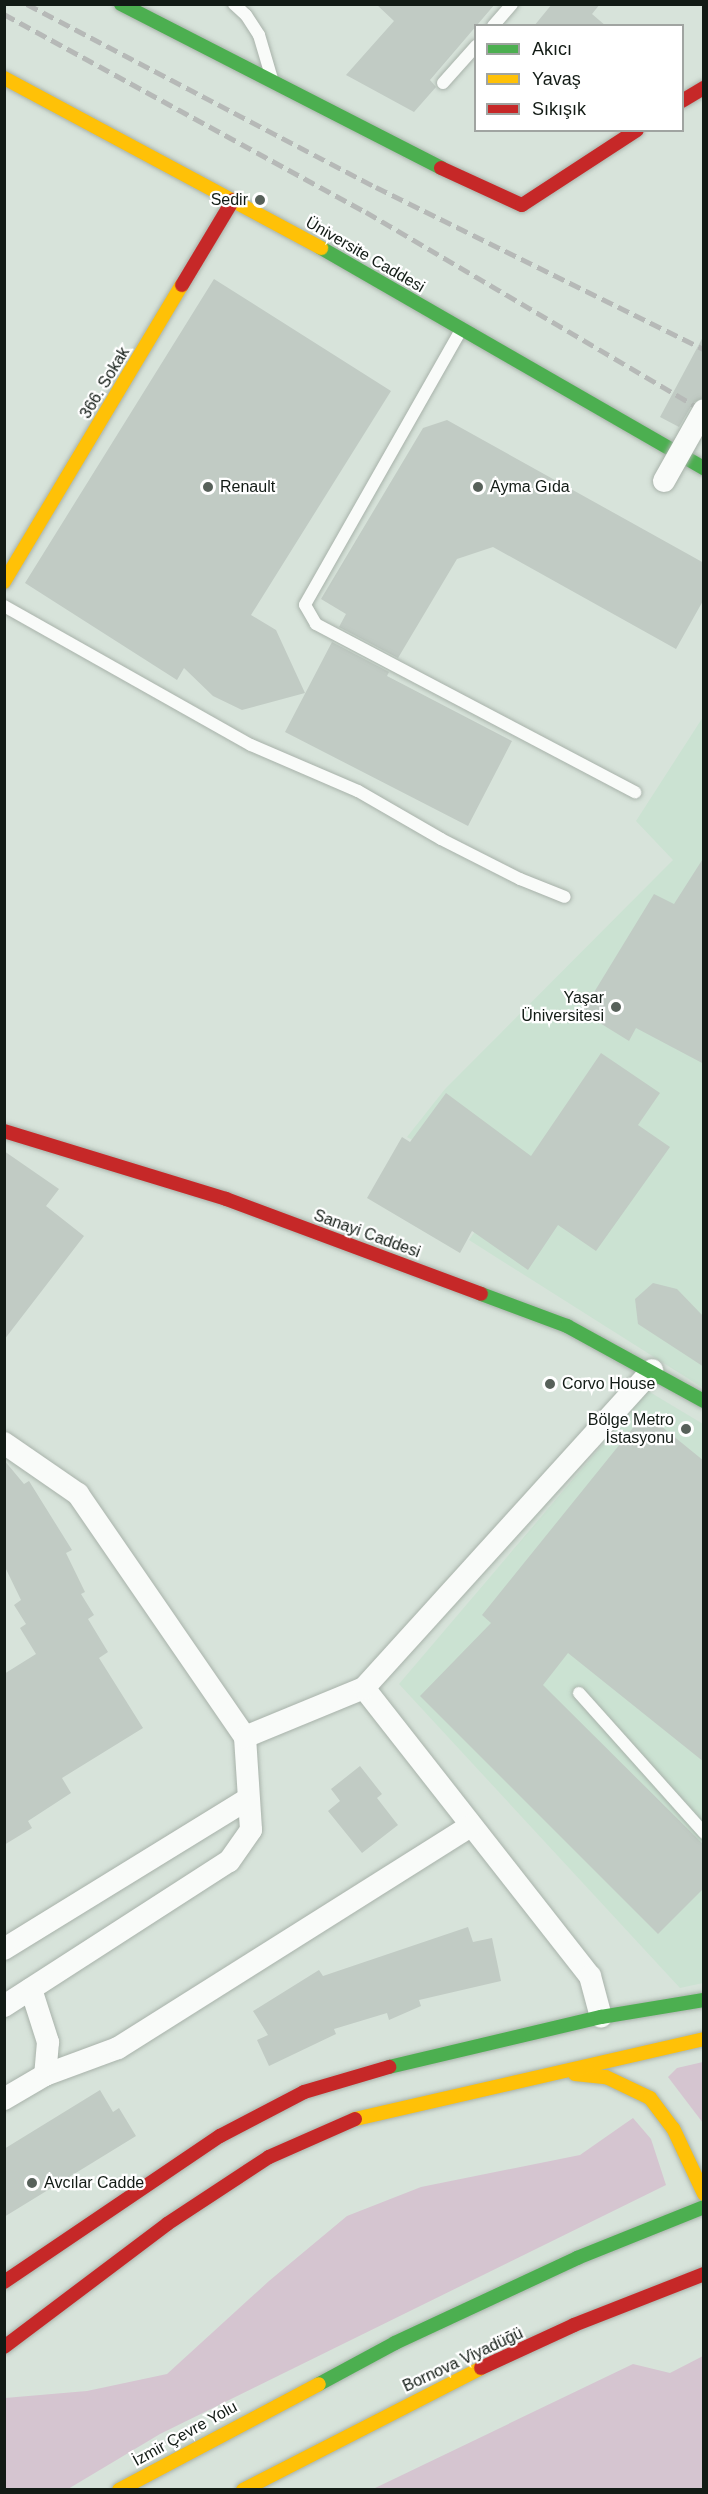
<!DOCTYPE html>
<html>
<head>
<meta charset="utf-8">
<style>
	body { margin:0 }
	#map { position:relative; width:708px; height:2494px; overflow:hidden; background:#d7e3da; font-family:Arial,sans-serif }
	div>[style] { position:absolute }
	.built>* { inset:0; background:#cbe2d2 }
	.green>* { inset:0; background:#d5c5d0 }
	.building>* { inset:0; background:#c1cbc4 }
	.roads { filter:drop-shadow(0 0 2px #a8b2aa) drop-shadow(0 0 2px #a8b2aa) }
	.lane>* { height:12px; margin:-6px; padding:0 6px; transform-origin:6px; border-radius:6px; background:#f9fbf9 }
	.street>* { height:22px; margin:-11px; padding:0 11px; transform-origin:11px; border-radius:11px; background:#f9fbf9 }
	.fast>* { height:14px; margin:-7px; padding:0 7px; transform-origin:7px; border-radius:7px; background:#4caf50 }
	.slow>* { height:14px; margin:-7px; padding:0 7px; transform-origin:7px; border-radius:7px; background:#ffc107 }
	.jam>* { height:14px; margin:-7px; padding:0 7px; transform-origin:7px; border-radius:7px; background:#c62828 }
	.rail>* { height:4.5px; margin-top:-2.25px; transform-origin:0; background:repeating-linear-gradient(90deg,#b6b9b7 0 12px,transparent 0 18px) }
	.bridges { filter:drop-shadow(0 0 2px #a8b2aa) drop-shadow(0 0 2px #a8b2aa) }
	.street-bridge>* { height:22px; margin:-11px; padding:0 11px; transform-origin:11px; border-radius:11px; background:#f9fbf9 }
	.dots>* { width:16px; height:16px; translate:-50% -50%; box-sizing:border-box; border:3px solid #fff; border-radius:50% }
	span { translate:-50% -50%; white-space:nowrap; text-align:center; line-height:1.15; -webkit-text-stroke:4.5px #fff; paint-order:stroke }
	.poi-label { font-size:16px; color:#121b15 }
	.right { translate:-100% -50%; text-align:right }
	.left { translate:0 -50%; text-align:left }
	.street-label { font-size:16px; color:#121b15 }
	.frame { position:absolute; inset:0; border:6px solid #121b15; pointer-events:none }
	.legend { position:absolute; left:474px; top:24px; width:210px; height:108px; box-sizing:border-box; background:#fff; border:2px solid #a0a4a1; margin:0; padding:8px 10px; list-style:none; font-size:18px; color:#121b15 }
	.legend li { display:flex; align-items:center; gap:12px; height:30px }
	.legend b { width:30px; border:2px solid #a0a4a1 }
</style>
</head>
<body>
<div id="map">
	<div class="built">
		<i style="clip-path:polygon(703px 717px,703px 1388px,469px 1240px,503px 1192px,407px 1137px,445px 1089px,673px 860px,636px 821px)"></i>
		<i style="clip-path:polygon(648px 1391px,703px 1424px,703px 1983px,680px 1988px,399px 1684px)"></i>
	</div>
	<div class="green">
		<i style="clip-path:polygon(703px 2062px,704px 2062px,703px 2123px,668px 2077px,677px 2068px)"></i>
		<i style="clip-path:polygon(633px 2118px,651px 2139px,666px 2185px,160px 2434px,68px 2489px,5px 2489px,5px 2398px,87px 2391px,167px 2374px,269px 2281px,347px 2216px,421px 2187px,580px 2155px)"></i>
		<i style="clip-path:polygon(703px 2356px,703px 2489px,373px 2489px,633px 2364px,670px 2373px)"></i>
	</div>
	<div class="building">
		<i style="clip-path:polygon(376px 4px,495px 4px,430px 80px,436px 87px,414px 112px,346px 75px,394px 21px)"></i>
		<i style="clip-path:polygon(552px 4px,600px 4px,592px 14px,606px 26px,534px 26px)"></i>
		<i style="clip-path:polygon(214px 279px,391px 391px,251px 615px,276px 630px,305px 693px,242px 710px,213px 696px,184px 668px,177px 680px,25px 583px)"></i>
		<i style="clip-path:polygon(704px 335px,704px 397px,693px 403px,679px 427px,660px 417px)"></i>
		<i style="clip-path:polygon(447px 420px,704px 563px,704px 599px,676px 649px,493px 547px,457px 559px,398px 658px,339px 627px,346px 614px,321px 599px,423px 428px)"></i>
		<i style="clip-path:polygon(332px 642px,389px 672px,387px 676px,512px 741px,468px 826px,285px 732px)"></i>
		<i style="clip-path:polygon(704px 857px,704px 1064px,636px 1028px,629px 1041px,582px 1012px,654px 894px,674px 904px)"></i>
		<i style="clip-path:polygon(601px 1053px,660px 1093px,638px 1125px,670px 1147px,596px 1251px,558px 1225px,528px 1270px,472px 1231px,460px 1253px,367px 1198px,402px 1137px,410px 1142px,446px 1093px,531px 1156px)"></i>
		<i style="clip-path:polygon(4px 1151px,59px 1189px,46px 1206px,84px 1236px,4px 1340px)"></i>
		<i style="clip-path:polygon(653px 1283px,677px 1289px,704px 1317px,704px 1367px,638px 1324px,635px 1299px)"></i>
		<i style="clip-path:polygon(645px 1413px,704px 1461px,704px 1762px,568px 1653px,543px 1685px,704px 1845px,704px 1888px,658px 1934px,420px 1696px,491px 1623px,482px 1615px)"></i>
		<i style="clip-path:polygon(4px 1460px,24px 1484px,29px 1481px,72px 1550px,66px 1553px,85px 1592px,81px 1594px,94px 1615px,88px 1619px,108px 1652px,99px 1658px,143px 1728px,62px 1778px,71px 1793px,28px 1821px,32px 1828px,4px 1845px,4px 1674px,36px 1654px,20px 1628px,26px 1624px,14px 1605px,21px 1600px,4px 1565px)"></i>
		<i style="clip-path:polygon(360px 1766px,382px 1794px,377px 1798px,398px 1825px,362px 1853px,328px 1811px,340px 1801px,331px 1789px)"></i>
		<i style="clip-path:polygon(468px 1927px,473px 1942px,492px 1938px,501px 1981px,419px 2000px,421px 2006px,389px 2020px,387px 2013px,334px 2029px,336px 2034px,269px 2066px,257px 2040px,268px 2035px,253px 2011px,319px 1970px,323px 1976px)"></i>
		<i style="clip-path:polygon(100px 2090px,113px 2112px,119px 2108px,136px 2136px,4px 2217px,4px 2149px)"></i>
	</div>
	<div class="roads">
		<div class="lane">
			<i style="left:234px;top:4px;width:16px;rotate:43deg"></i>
			<i style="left:246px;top:15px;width:24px;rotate:57deg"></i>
			<i style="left:259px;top:35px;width:46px;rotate:73.5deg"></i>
			<i style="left:493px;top:26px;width:29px;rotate:-49deg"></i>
			<i style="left:443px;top:83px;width:50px;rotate:-48.3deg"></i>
			<i style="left:461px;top:330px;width:316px;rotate:119.6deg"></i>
			<i style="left:305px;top:605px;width:22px;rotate:60deg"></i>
			<i style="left:316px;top:624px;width:361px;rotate:27.8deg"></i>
			<i style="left:4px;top:606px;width:283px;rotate:29.4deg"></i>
			<i style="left:251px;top:745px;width:116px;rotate:23.3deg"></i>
			<i style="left:358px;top:791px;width:96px;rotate:30deg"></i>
			<i style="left:441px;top:839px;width:89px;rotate:26.9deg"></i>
			<i style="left:520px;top:879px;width:48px;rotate:21.8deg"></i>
			<i style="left:579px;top:1693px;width:188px;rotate:48.2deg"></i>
		</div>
		<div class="street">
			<i style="left:4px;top:1443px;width:90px;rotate:34.6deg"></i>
			<i style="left:78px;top:1494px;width:295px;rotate:55.5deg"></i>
			<i style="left:245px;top:1737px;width:93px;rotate:86.3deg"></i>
			<i style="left:251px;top:1830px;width:38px;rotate:125deg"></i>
			<i style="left:229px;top:1861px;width:268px;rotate:147.2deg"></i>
			<i style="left:364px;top:1688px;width:366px;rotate:51.9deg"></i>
			<i style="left:590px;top:1976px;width:42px;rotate:75deg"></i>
			<i style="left:245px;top:1737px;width:129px;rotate:-22.4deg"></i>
			<i style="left:364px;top:1688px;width:429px;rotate:-47.8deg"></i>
			<i style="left:4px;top:1949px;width:286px;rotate:-31.6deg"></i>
			<i style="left:31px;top:1989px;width:56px;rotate:72.2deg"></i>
			<i style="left:48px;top:2042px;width:33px;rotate:95deg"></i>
			<i style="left:4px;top:2099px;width:48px;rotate:-30.3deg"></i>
			<i style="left:45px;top:2075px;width:78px;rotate:-20.3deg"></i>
			<i style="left:118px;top:2048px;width:417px;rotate:-32.2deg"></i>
		</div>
		<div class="fast">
			<i style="left:121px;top:4px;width:360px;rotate:27.1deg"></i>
			<i style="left:321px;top:248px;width:442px;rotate:29.9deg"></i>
			<i style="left:481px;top:1294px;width:92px;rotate:20.4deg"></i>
			<i style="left:567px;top:1326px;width:156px;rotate:28.7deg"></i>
			<i style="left:389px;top:2067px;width:218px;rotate:-13.3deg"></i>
			<i style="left:601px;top:2017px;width:104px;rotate:-9.4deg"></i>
			<i style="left:319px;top:2384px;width:86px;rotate:-28.3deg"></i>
			<i style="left:395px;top:2343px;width:201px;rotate:-25deg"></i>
			<i style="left:577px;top:2258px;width:137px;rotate:-21.9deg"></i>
		</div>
		<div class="slow">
			<i style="left:4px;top:78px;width:360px;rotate:28.2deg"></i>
			<i style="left:4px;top:582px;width:346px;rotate:-59.1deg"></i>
			<i style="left:575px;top:2074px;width:31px;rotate:6deg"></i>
			<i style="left:606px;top:2077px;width:49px;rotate:25.5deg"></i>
			<i style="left:650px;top:2098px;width:38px;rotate:53deg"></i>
			<i style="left:673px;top:2128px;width:73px;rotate:64.8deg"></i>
			<i style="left:355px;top:2119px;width:358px;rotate:-12.9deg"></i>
			<i style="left:119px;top:2490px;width:226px;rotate:-27.9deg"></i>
			<i style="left:243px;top:2490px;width:267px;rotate:-27.1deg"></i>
		</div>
		<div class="jam">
			<i style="left:682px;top:101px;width:26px;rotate:-31deg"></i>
			<i style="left:441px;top:168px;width:89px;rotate:24.6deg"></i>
			<i style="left:522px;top:205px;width:137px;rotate:-33.1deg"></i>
			<i style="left:182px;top:285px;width:99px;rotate:-59deg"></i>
			<i style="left:4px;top:1131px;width:232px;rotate:17deg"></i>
			<i style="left:226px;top:1199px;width:272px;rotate:20.4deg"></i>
			<i style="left:4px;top:2282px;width:261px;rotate:-34.1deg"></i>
			<i style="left:220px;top:2136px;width:95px;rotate:-27.6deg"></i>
			<i style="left:304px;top:2092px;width:89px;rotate:-16.4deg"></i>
			<i style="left:4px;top:2347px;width:204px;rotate:-37deg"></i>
			<i style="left:167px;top:2224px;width:122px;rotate:-33.3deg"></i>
			<i style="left:269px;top:2157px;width:94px;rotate:-23.8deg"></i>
			<i style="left:481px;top:2368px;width:102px;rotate:-24.8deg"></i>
			<i style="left:574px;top:2325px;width:140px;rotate:-21.4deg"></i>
		</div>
	</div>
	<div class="rail">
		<i style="left:27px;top:4px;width:394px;rotate:27.7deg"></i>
		<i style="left:376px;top:187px;width:366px;rotate:26.3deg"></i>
		<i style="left:4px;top:14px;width:413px;rotate:28.7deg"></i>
		<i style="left:366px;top:212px;width:392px;rotate:30.5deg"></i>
	</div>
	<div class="bridges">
		<div class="street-bridge">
			<i style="left:664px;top:481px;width:81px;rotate:-60.6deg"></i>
		</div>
	</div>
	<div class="dots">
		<i style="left:260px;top:200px;background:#57615a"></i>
		<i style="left:208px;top:487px;background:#57615a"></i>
		<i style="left:478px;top:487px;background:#57615a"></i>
		<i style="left:616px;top:1007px;background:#57615a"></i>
		<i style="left:550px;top:1384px;background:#57615a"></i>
		<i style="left:686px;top:1429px;background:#57615a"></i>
		<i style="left:32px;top:2183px;background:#57615a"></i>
	</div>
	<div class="poi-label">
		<span class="right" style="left:248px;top:200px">Sedir</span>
		<span class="left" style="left:220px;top:487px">Renault</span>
		<span class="left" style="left:490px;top:487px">Ayma Gıda</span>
		<span class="right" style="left:604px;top:1007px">Yaşar<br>Üniversitesi</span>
		<span class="left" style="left:562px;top:1384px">Corvo House</span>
		<span class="right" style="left:674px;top:1429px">Bölge Metro<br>İstasyonu</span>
		<span class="left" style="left:44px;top:2183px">Avcılar Cadde</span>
	</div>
	<div class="street-label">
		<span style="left:365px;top:255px;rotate:30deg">Üniversite Caddesi</span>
		<span style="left:105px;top:383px;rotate:-59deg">366. Sokak</span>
		<span style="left:367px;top:1234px;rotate:20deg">Sanayi Caddesi</span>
		<span style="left:463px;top:2360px;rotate:-25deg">Bornova Viyadüğü</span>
		<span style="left:185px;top:2434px;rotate:-29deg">İzmir Çevre Yolu</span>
	</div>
	<div class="frame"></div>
	<ul class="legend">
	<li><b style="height:8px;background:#4caf50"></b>Akıcı</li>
	<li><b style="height:8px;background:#ffc107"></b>Yavaş</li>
	<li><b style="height:8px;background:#c62828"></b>Sıkışık</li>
	</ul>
</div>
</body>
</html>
